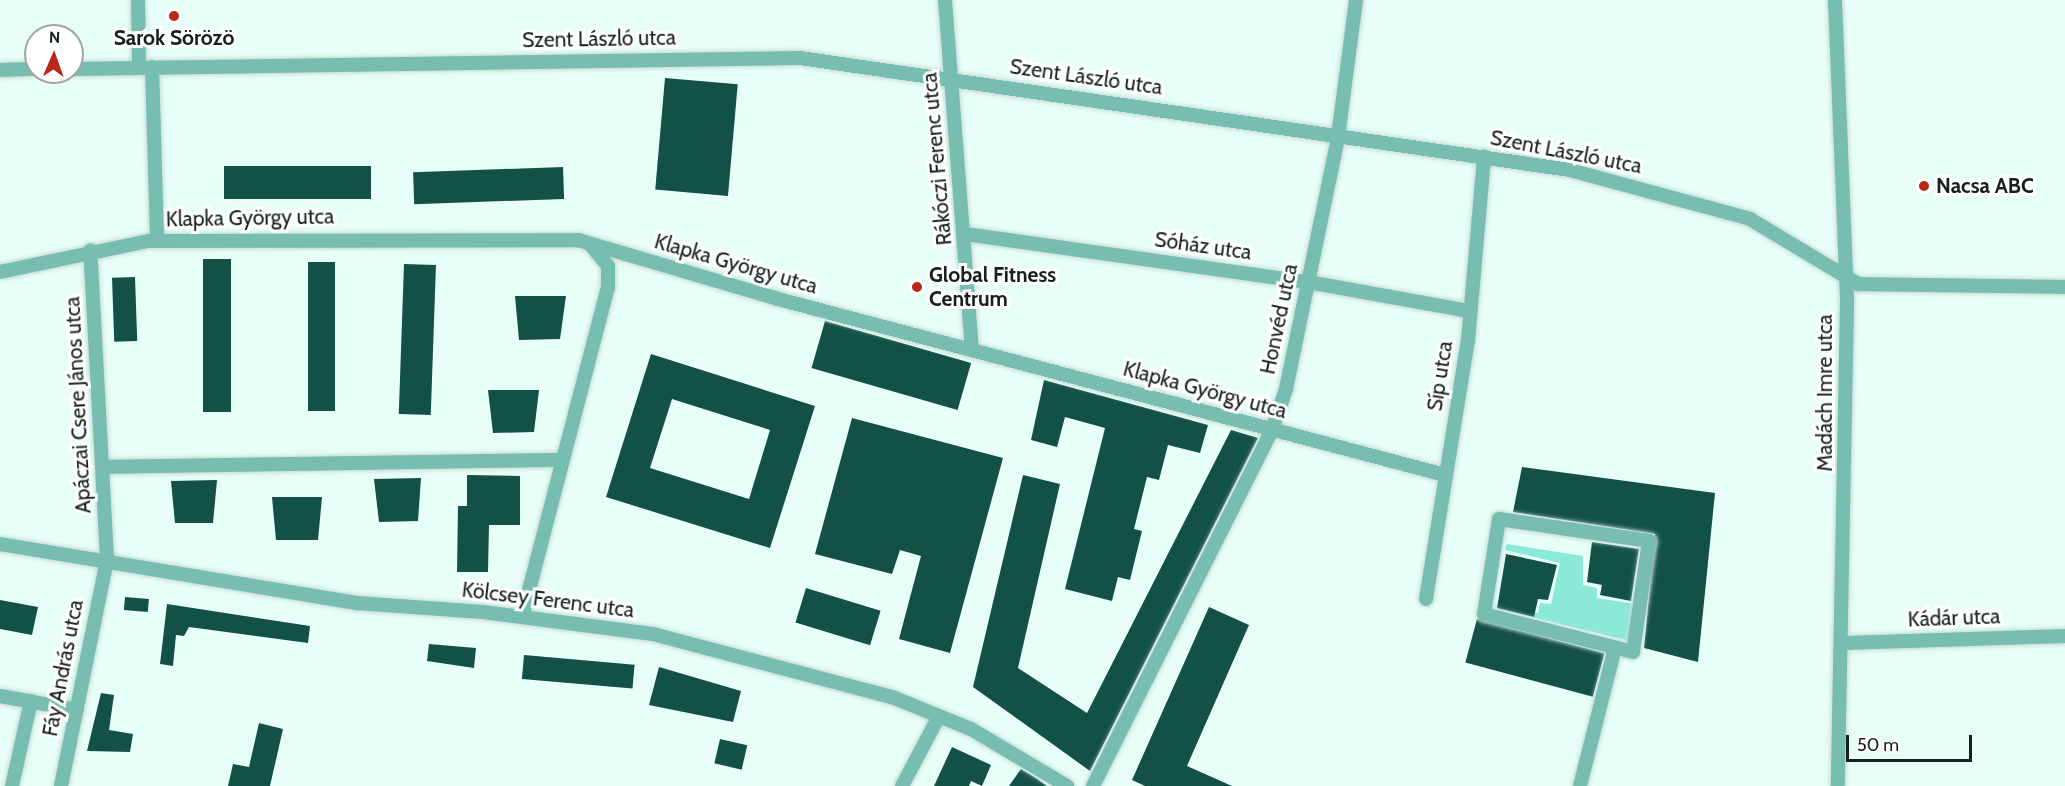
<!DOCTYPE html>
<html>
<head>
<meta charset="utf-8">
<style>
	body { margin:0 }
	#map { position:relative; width:2065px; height:786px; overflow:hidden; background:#e8fff9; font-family:Cabin,sans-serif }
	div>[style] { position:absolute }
	.green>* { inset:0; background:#8aead7 }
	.building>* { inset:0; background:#135147; transform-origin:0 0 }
	.roads { filter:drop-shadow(0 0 2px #c7dbd6) drop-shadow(0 0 2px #c7dbd6) }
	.street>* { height:14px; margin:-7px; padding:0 7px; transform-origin:7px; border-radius:7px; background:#77beb0 }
	.dots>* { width:16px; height:16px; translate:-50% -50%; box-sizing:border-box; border:3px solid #fff; border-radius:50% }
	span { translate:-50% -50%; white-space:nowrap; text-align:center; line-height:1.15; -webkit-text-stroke:6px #fff; paint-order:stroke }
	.poi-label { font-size:21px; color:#17201e; font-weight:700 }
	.left { translate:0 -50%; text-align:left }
	.street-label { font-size:21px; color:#17201e }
	.north { position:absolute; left:24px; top:24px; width:60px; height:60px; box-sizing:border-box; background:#fff; border:2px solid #a2a6a5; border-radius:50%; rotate:2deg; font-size:16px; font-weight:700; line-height:24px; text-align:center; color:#17201e }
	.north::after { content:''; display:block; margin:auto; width:21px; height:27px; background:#b6281a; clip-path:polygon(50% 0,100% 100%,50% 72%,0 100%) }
	.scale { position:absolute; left:1846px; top:735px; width:126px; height:27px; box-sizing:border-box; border:3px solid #17201e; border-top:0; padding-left:8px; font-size:18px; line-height:21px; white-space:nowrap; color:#17201e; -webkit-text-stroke:4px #fff; paint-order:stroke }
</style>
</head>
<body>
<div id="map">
	<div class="green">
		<i style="clip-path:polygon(1507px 544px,1583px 556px,1583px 585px,1597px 588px,1597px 598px,1635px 604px,1630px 641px,1498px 609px,1499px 605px,1538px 613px,1540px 603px,1551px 604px,1560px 563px,1505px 550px)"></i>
	</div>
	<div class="building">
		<i style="left:665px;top:78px;width:73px;height:112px;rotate:5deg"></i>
		<i style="left:371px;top:166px;width:33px;height:147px;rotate:90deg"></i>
		<i style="left:563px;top:167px;width:32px;height:150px;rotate:88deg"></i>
		<i style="left:203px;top:259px;width:28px;height:153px"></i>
		<i style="left:308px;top:262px;width:27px;height:149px"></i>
		<i style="left:404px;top:264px;width:32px;height:150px;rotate:2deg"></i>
		<i style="left:135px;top:277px;width:64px;height:23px;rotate:88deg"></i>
		<i style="clip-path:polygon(515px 296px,566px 296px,560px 339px,519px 340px)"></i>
		<i style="left:825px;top:321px;width:152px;height:49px;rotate:16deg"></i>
		<i style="clip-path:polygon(evenodd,651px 354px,815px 406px,770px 548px,606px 497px,651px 354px,672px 399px,770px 430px,749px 499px,650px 468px,672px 399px)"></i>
		<i style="clip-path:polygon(1044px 380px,1208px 425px,1200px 453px,1168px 445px,1159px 480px,1147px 477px,1134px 529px,1142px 531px,1130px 580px,1118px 577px,1112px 601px,1065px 589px,1105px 428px,1065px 417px,1057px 447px,1031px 440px)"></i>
		<i style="clip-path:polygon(488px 390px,539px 390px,534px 432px,493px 433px)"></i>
		<i style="clip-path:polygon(852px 418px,1003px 458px,950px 653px,899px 639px,921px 556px,900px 550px,892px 574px,815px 554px)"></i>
		<i style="clip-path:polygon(1231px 430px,1258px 438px,1090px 771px,973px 687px,1023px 475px,1060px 484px,1018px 668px,1087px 713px)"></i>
		<i style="clip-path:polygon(1522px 467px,1715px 493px,1698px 662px,1644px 648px,1655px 534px,1513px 512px)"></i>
		<i style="clip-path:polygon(467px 475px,520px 476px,520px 525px,489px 525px,488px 572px,457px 572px,458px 506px,467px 506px)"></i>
		<i style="clip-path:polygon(421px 478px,418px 521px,379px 522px,374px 479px)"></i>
		<i style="clip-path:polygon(217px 480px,213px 523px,175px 523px,171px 481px)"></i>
		<i style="clip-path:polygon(272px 497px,322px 497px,318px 540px,276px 540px)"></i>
		<i style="clip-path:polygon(1592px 542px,1639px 549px,1631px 601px,1600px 595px,1602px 585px,1587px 582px)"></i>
		<i style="clip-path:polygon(1506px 554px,1557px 565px,1548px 600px,1538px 599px,1534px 617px,1497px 608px)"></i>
		<i style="left:806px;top:588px;width:78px;height:36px;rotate:17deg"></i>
		<i style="left:125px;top:597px;width:24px;height:13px;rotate:5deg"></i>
		<i style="clip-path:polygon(0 600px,38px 607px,32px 635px,0 629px)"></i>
		<i style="clip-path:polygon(167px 604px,310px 626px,308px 643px,189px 627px,184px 636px,176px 635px,173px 666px,160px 664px)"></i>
		<i style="clip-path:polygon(1209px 607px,1249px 625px,1187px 766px,1232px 786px,1145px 786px,1132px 780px)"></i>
		<i style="left:1477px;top:619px;width:132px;height:45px;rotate:15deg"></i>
		<i style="clip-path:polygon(429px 644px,476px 648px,474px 668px,427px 661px)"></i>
		<i style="left:524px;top:655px;width:111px;height:24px;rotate:5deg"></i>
		<i style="clip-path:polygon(659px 667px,741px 691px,733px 722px,649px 705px)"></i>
		<i style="clip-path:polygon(101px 693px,114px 695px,109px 730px,133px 734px,130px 752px,87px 751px)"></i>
		<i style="clip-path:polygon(259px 723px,283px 729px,270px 786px,228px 786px,233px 764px,249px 767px)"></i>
		<i style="left:720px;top:739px;width:28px;height:25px;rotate:13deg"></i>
		<i style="clip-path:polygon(952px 747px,991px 765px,982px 786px,971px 781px,969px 786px,934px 786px)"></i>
		<i style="clip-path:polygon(1021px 769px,1036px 778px,1047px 786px,1009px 786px)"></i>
	</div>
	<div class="roads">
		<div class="street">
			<i style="left:138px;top:0;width:67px;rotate:89.1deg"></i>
			<i style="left:945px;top:0;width:351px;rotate:85.6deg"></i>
			<i style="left:1835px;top:0;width:304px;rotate:87.7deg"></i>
			<i style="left:1847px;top:304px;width:482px;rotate:91.1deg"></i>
			<i style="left:152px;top:67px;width:173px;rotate:88.3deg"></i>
			<i style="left:72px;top:69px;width:728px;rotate:-0.87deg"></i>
			<i style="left:800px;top:58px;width:778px;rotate:8.28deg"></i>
			<i style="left:1570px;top:170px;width:187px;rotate:15.2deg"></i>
			<i style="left:1750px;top:219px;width:126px;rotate:31deg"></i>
			<i style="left:1858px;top:284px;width:207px;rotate:0.8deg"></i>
			<i style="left:0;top:70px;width:36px;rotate:-2deg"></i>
			<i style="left:965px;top:234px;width:346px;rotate:8deg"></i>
			<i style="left:1308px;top:282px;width:164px;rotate:10.2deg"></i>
			<i style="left:0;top:272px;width:152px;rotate:-11.8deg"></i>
			<i style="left:149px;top:241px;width:429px;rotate:-0.1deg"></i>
			<i style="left:578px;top:240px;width:209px;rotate:16.4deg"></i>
			<i style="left:778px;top:299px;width:690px;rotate:14.78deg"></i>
			<i style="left:102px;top:467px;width:458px;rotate:-0.9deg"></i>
			<i style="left:1499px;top:519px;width:152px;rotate:8.3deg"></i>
			<i style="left:1649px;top:541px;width:112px;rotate:98.2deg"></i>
			<i style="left:1633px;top:652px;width:154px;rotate:-165.7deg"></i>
			<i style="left:1484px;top:614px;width:96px;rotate:-81deg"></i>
			<i style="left:0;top:544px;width:362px;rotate:9.4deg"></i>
			<i style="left:357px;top:603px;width:126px;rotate:4.1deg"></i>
			<i style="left:483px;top:612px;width:171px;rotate:7.4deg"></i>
			<i style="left:653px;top:634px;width:247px;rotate:14.8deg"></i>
			<i style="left:892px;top:697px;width:85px;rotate:22.1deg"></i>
			<i style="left:971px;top:729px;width:112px;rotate:30.7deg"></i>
			<i style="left:1426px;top:599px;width:261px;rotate:-80.8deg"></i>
			<i style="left:1468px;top:341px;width:185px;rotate:-85deg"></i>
			<i style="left:522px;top:617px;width:340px;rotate:-75.4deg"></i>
			<i style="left:608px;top:288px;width:22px;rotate:-90deg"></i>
			<i style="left:608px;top:266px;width:28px;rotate:-129deg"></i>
			<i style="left:1844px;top:643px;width:221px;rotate:-1.8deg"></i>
			<i style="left:0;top:696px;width:78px;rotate:10.3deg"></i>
			<i style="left:12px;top:786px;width:87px;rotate:-77.4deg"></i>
			<i style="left:61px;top:786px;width:232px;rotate:-78.5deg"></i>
			<i style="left:107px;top:559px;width:309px;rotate:-93.1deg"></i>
			<i style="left:902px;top:786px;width:79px;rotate:-62.1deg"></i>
			<i style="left:1093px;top:786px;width:398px;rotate:-63.3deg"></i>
			<i style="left:1272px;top:430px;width:43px;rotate:-71.1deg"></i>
			<i style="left:1286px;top:389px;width:257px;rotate:-78.3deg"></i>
			<i style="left:1338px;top:137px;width:138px;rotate:-82.5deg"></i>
			<i style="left:1580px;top:786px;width:142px;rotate:-75.8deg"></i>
		</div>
	</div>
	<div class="dots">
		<i style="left:174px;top:16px;background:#b6281a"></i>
		<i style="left:1924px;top:186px;background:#b6281a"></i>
		<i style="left:917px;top:287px;background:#b6281a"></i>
	</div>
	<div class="poi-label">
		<span style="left:174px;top:38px">Sarok Sörözö</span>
		<span class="left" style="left:1936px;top:186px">Nacsa ABC</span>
		<span class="left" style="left:929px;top:287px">Global Fitness<br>Centrum</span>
	</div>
	<div class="street-label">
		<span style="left:599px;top:39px;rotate:-1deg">Szent László utca</span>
		<span style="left:1086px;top:77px;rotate:8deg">Szent László utca</span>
		<span style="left:1566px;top:152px;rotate:11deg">Szent László utca</span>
		<span style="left:937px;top:159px;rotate:-95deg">Rákóczi Ferenc utca</span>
		<span style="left:250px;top:218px;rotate:-1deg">Klapka György utca</span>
		<span style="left:1203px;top:246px;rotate:8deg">Sóház utca</span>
		<span style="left:736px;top:264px;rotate:16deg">Klapka György utca</span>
		<span style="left:1279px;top:319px;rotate:-78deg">Honvéd utca</span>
		<span style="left:1440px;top:376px;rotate:-81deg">Síp utca</span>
		<span style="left:1205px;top:390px;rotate:15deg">Klapka György utca</span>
		<span style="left:1825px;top:393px;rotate:-90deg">Madách Imre utca</span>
		<span style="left:78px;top:405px;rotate:-93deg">Apáczai Csere János utca</span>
		<span style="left:548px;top:600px;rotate:7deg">Kölcsey Ferenc utca</span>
		<span style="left:1954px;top:618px;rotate:-2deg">Kádár utca</span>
		<span style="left:63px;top:668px;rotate:-79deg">Fáy András utca</span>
	</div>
	<div class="north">N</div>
	<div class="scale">50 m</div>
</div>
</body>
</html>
